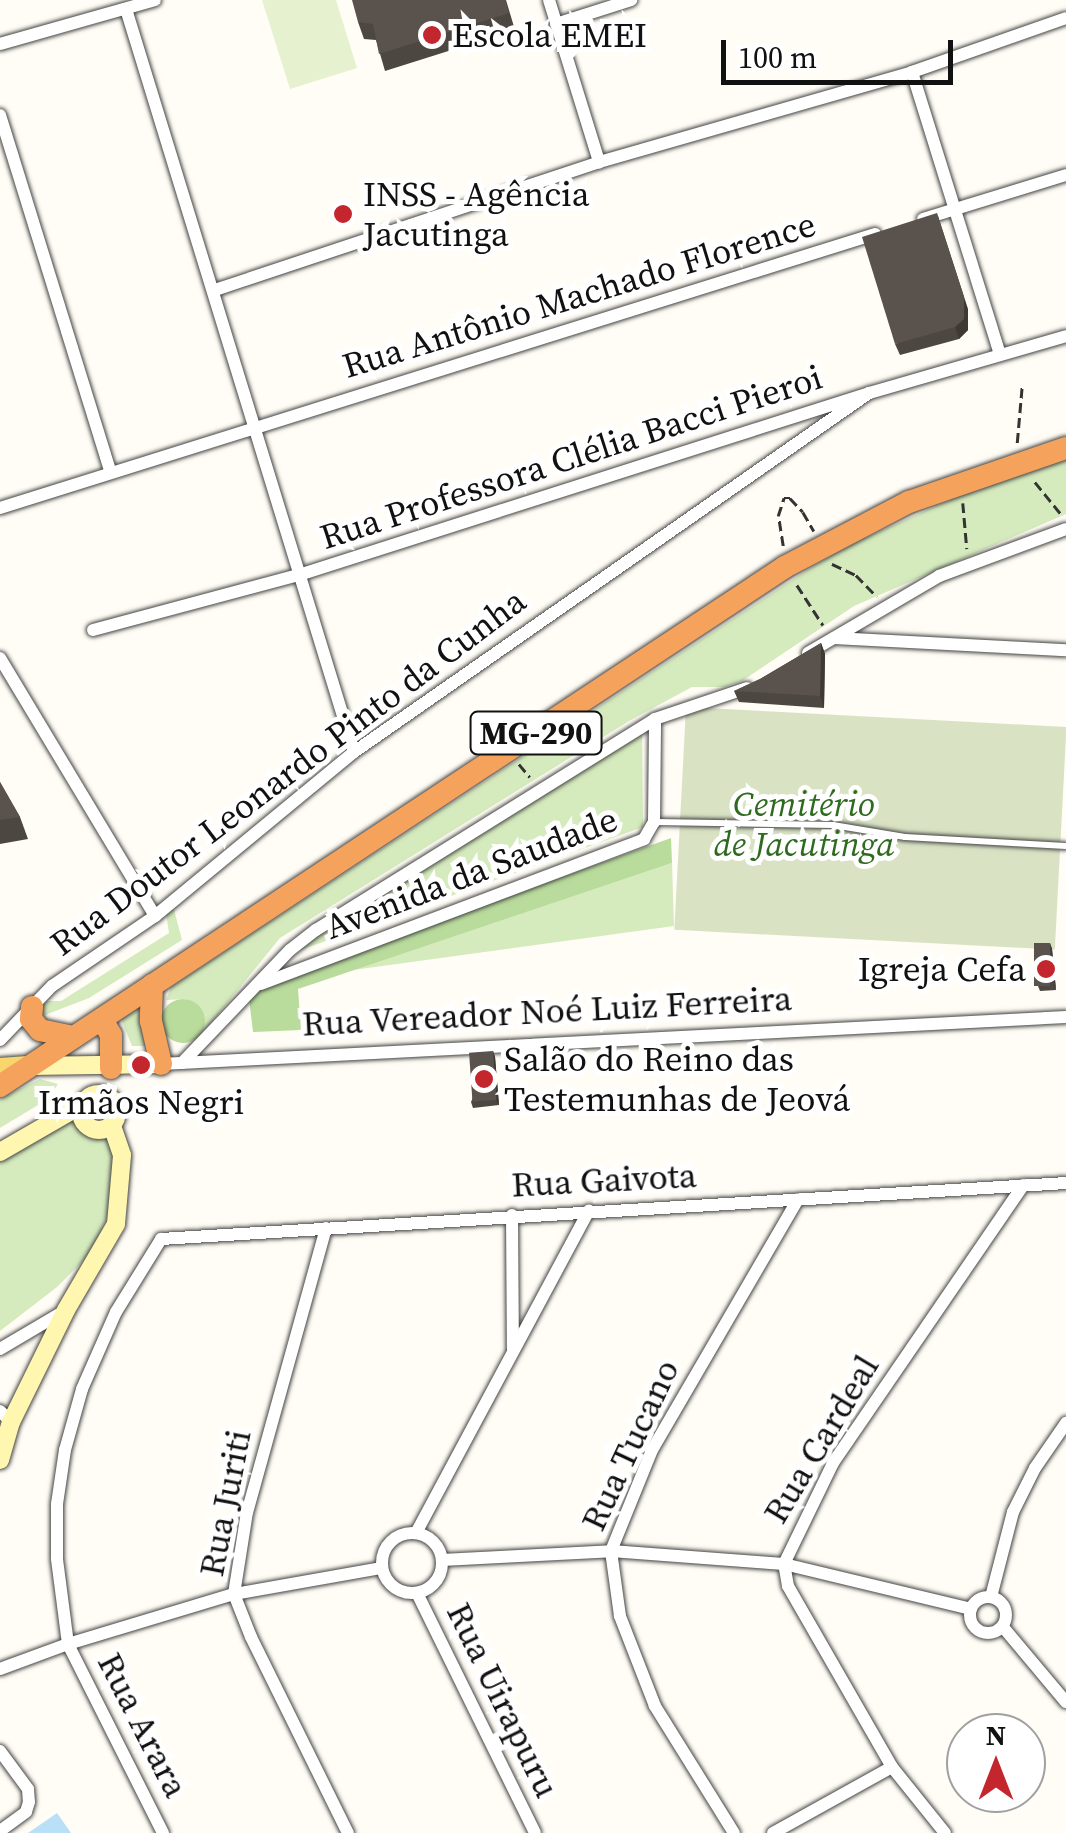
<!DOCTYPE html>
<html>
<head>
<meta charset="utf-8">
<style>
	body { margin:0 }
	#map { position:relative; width:1066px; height:1833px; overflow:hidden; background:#fffdf5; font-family:"Source Serif 4",serif }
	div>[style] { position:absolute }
	.green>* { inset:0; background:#d5ebbd }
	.forest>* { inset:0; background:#b9dc9c }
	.round { border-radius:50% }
	.cemetery>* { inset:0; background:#d9e3c4; transform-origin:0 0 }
	.pitch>* { inset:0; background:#e6f2cf }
	.water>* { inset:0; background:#b9e0f7 }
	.path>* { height:2.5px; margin-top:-1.25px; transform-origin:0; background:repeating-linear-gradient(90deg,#333 0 10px,transparent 0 15px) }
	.roads { filter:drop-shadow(0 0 2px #444) drop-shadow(0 0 2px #444) }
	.lane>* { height:6px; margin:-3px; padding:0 3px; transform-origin:3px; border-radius:3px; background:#fff }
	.street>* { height:12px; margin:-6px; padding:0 6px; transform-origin:6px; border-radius:6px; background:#fff }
	.street>.ring { margin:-6px; padding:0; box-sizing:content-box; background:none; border:12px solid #fff; border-radius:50% }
	.secondary>* { height:18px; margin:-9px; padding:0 9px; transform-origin:9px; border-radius:9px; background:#fff6b0 }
	.secondary>.ring { margin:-9px; padding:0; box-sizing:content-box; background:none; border:18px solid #fff6b0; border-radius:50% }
	.primary>* { height:20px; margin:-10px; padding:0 10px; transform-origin:10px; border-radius:10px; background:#f9d66b }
	.highway>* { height:22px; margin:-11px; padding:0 11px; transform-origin:11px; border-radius:11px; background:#f5a25d }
	.wall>* { inset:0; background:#4d4742 }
	.shaded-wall>* { inset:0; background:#3f3936 }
	.building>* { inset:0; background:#5a524d; transform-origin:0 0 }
	.dots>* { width:28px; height:28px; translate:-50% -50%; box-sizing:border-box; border:5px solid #fff; border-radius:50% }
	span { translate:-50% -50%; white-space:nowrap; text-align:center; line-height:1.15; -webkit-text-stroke:10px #fff; paint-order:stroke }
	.shield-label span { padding:2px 8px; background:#fff; border:2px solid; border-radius:8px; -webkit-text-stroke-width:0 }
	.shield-label { font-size:32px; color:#111; font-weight:700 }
	.poi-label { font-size:35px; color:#111 }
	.left { translate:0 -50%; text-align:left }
	.right { translate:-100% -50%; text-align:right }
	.street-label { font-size:35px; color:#111 }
	.park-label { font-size:35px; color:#2f6b1f; font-style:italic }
	.north { position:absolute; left:946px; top:1713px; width:100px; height:100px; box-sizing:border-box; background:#fff; border:2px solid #a0a0a0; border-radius:50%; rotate:0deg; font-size:28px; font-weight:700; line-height:40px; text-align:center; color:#111 }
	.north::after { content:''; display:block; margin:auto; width:35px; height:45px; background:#c4262e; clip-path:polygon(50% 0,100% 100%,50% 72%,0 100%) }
	.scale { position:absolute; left:721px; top:40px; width:232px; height:45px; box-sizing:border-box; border:5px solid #111; border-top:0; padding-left:12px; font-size:30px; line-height:35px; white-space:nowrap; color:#111; -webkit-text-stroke:8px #fff; paint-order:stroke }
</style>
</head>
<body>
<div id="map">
	<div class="green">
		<i style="clip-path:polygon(1066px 459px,1066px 514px,854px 606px,742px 681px,724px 687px,692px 687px,629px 721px,280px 938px,202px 1034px,187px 999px,166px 1000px,171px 987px,809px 569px,852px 544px,1000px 477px)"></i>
		<i style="clip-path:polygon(642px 729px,643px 827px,284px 956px)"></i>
		<i style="clip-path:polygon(672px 863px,674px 926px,353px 970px)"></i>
		<i style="clip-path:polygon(172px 902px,182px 940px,89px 998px,45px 1015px,40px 1010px,37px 1001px,61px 1001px,169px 933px,165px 906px)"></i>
		<i style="clip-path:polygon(139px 1006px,139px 1013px,151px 1046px,132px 1046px,119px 1014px)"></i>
		<i style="clip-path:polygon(40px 1079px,58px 1084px,48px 1099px,0 1128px,0 1099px)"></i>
		<i style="clip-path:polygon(68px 1115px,92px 1124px,110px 1139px,115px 1151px,112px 1206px,91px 1253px,57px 1287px,0 1331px,0 1155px)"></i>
	</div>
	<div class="forest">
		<i style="clip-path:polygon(671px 838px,672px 863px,298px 989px,301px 1030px,253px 1032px,248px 990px)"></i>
		<i class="round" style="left:161px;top:999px;width:44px;height:44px"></i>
	</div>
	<div class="cemetery">
		<i style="left:686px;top:707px;width:381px;height:223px;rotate:3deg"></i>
	</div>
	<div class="pitch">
		<i style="clip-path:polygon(262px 0,336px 0,357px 68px,290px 89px)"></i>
	</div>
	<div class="water">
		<i style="clip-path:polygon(57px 1813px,71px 1833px,28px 1833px)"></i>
	</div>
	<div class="path">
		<i style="left:1017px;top:443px;width:57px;rotate:-85deg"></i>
		<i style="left:1035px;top:482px;width:41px;rotate:50.9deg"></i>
		<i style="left:963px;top:503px;width:46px;rotate:85deg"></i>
		<i style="left:783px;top:546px;width:30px;rotate:-99deg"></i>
		<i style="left:778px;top:516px;width:19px;rotate:-72deg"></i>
		<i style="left:784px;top:498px;width:6px"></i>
		<i style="left:790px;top:498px;width:19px;rotate:47deg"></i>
		<i style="left:803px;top:512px;width:22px;rotate:60deg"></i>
		<i style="left:832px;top:564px;width:26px;rotate:25deg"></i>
		<i style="left:856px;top:575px;width:30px;rotate:46deg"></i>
		<i style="left:797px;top:585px;width:48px;rotate:57deg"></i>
		<i style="left:519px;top:764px;width:17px;rotate:50deg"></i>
	</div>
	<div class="roads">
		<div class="lane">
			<i style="left:656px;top:822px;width:177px;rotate:1deg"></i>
			<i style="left:833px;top:825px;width:73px;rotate:9.5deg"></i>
			<i style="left:905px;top:837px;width:161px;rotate:3.2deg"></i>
		</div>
		<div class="street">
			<i style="left:549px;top:0;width:170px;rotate:72.8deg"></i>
			<i style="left:126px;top:9px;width:777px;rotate:72.94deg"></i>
			<i style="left:556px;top:24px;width:79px;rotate:-17.7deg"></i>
			<i style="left:0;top:44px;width:161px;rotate:-15.8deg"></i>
			<i style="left:912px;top:72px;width:296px;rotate:72.7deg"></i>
			<i style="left:0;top:115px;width:373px;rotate:72.8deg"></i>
			<i style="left:923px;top:219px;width:150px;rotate:-17.1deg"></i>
			<i style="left:215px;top:290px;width:405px;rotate:-18.4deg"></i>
			<i style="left:599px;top:162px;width:326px;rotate:-16deg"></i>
			<i style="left:912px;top:72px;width:163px;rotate:-19.3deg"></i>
			<i style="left:0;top:508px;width:917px;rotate:-17.39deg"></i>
			<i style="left:93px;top:630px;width:216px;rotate:-15deg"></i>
			<i style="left:302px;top:574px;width:595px;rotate:-17.7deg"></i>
			<i style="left:869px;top:393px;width:205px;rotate:-16.1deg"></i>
			<i style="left:834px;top:638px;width:232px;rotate:3deg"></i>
			<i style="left:808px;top:653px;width:152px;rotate:-30.4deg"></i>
			<i style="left:939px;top:576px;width:135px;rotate:-20.3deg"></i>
			<i style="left:0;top:658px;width:301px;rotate:59deg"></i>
			<i style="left:261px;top:984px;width:410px;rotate:-20.7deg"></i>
			<i style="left:644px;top:839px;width:20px;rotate:-60deg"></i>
			<i style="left:654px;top:822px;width:103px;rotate:-89.4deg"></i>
			<i style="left:0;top:1040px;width:75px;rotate:-46.1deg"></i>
			<i style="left:52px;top:986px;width:125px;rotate:-34.2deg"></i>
			<i style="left:155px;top:916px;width:258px;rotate:-39.5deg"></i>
			<i style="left:354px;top:752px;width:628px;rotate:-34.88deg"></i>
			<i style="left:182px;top:1063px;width:156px;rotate:-46.3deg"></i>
			<i style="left:290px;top:950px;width:33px;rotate:-38deg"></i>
			<i style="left:316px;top:930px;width:399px;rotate:-31.9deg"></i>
			<i style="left:655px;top:719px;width:97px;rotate:-18.6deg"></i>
			<i style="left:161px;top:1064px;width:906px;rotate:-2.97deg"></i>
			<i style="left:512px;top:1215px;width:134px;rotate:89.6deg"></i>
			<i style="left:326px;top:1228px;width:295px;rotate:105.5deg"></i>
			<i style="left:247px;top:1512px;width:83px;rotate:99deg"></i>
			<i style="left:234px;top:1594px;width:46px;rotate:68.4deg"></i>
			<i style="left:251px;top:1637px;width:219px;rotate:63.7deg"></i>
			<i style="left:0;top:1349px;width:77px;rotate:-30.6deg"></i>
			<i style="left:0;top:1411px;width:16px;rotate:45deg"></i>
			<i style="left:416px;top:1533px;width:366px;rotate:-61.8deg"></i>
			<i class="ring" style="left:382px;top:1533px;width:48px;height:48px"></i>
			<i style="left:442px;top:1560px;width:169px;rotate:-3deg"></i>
			<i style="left:611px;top:1551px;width:173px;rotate:4.3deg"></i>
			<i style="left:784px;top:1564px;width:192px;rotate:13.5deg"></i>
			<i style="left:417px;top:1593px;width:267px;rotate:63.8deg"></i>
			<i class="ring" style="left:970px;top:1597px;width:24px;height:24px"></i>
			<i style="left:991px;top:1597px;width:88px;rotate:-75.5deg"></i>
			<i style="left:1013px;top:1512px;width:49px;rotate:-63.4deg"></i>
			<i style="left:1035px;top:1468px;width:55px;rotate:-55.4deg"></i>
			<i style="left:1003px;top:1627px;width:98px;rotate:50deg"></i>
			<i style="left:0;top:1669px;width:72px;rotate:-20.2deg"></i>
			<i style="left:68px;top:1644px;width:173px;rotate:-16.8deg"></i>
			<i style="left:234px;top:1594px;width:150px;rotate:-10deg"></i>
			<i style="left:0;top:1751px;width:47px;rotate:53.6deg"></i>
			<i style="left:28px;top:1789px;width:13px;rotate:86deg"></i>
			<i style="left:29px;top:1802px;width:10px;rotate:107deg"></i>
			<i style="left:26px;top:1812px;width:32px;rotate:144deg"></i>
			<i style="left:163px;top:1833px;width:212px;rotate:-116.7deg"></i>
			<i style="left:68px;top:1644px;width:86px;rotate:-97.4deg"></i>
			<i style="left:57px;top:1559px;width:55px;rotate:-90deg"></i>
			<i style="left:57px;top:1504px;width:55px;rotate:-81.6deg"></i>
			<i style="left:65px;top:1450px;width:63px;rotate:-74.4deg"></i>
			<i style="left:82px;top:1389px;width:84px;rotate:-66.2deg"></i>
			<i style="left:116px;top:1312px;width:86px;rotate:-58.3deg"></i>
			<i style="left:161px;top:1239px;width:907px;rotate:-3.54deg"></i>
			<i style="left:734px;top:1833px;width:150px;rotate:-121.9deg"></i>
			<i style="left:655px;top:1706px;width:97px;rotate:-111.3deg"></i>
			<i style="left:620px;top:1616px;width:66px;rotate:-97.9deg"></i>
			<i style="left:611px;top:1551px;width:109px;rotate:-67.9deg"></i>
			<i style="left:652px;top:1450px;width:290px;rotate:-59.8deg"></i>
			<i style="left:773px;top:1833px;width:136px;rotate:-29deg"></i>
			<i style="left:945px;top:1833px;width:85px;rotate:-128.8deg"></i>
			<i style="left:892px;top:1767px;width:209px;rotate:-119.9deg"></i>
			<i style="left:788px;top:1586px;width:22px;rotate:-100deg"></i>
			<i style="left:784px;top:1564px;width:112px;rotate:-64.1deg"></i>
			<i style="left:833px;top:1463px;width:337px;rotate:-55.6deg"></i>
		</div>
		<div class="secondary">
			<i style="left:31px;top:1066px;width:130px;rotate:-0.9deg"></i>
			<i class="ring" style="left:81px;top:1094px;width:18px;height:18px"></i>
			<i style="left:0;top:1152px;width:96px;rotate:-30deg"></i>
			<i style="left:0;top:1460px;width:40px;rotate:-74deg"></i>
			<i style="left:11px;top:1422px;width:125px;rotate:-63.8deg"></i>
			<i style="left:66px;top:1310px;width:99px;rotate:-59.8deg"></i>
			<i style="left:116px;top:1224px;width:69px;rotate:-85deg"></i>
			<i style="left:122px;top:1155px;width:31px;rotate:-109deg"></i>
		</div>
		<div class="primary">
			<i style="left:0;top:1068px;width:31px;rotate:-4deg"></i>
		</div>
		<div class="highway">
			<i style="left:152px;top:985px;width:36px;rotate:92deg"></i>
			<i style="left:151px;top:1021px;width:44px;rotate:76.9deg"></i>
			<i style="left:32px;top:1007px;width:12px;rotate:95deg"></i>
			<i style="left:31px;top:1019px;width:14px;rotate:51deg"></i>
			<i style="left:40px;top:1030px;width:34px;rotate:12deg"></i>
			<i style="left:102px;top:1019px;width:18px;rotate:61deg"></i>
			<i style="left:111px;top:1035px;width:33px;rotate:90deg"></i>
			<i style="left:0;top:1086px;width:941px;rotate:-33.47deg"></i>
			<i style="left:785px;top:567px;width:140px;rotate:-27.7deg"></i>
			<i style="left:909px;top:502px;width:166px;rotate:-19deg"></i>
		</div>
	</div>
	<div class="wall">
		<i style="clip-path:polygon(506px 0,515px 30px,385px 71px,376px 40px,364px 39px,358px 22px)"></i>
		<i style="clip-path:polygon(968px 309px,968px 330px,959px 339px,900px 355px,895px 344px)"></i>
		<i style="clip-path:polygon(821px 643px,825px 654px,824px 708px,739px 702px,734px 691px,760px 679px)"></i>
		<i style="clip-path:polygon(0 782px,20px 817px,28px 839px,0 844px)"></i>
		<i style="clip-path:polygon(1050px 943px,1052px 949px,1056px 990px,1040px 991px,1038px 986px)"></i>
		<i style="clip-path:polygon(493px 1051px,495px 1057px,499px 1105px,473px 1108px,471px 1102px)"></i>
	</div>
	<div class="shaded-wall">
		<i style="clip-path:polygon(937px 213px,968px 309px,968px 330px,959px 339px,955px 327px)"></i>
		<i style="clip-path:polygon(821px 643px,825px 654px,824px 708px,820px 696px)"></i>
		<i style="clip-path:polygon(1050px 943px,1052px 949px,1056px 990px,1054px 984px)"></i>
		<i style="clip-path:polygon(493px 1051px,495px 1057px,499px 1105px,496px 1100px)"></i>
	</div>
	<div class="building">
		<i style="clip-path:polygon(352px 0,505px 0,509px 13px,379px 54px,373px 24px,358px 22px)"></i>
		<i style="clip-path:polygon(937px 213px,964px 297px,964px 319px,955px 327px,895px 344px,862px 237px)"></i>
		<i style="clip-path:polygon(821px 643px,820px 696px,734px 691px,760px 679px)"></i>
		<i style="clip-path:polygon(0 782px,20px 817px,0 820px)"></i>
		<i style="left:1034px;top:943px;width:16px;height:43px"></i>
		<i style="left:493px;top:1051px;width:49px;height:24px;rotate:86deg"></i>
	</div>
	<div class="dots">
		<i style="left:432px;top:35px;background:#c4262e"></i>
		<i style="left:343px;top:214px;background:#c4262e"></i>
		<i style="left:1046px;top:969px;background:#c4262e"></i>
		<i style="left:141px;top:1065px;background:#c4262e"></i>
		<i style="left:484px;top:1079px;background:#c4262e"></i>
	</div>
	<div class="shield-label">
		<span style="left:536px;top:733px">MG-290</span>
	</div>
	<div class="poi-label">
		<span class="left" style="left:452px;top:35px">Escola EMEI</span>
		<span class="left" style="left:363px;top:214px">INSS - Agência<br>Jacutinga</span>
		<span class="right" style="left:1026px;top:969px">Igreja Cefa</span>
		<span class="left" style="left:504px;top:1079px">Salão do Reino das<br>Testemunhas de Jeová</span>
		<span style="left:141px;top:1102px">Irmãos Negri</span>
	</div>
	<div class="street-label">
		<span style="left:579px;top:295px;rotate:-17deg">Rua Antônio Machado Florence</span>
		<span style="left:571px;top:457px;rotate:-18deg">Rua Professora Clélia Bacci Pieroi</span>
		<span style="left:288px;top:772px;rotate:-37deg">Rua Doutor Leonardo Pinto da Cunha</span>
		<span style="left:471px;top:873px;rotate:-21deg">Avenida da Saudade</span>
		<span style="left:547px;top:1011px;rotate:-3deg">Rua Vereador Noé Luiz Ferreira</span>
		<span style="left:604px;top:1180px;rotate:-3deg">Rua Gaivota</span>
		<span style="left:821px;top:1439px;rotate:-59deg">Rua Cardeal</span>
		<span style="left:630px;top:1445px;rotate:-65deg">Rua Tucano</span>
		<span style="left:225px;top:1503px;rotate:-79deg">Rua Juriti</span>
		<span style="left:503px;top:1700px;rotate:64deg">Rua Uirapuru</span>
		<span style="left:143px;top:1725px;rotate:63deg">Rua Arara</span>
	</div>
	<div class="park-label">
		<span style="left:804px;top:824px">Cemitério<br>de Jacutinga</span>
	</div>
	<div class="north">N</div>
	<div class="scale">100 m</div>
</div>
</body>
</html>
